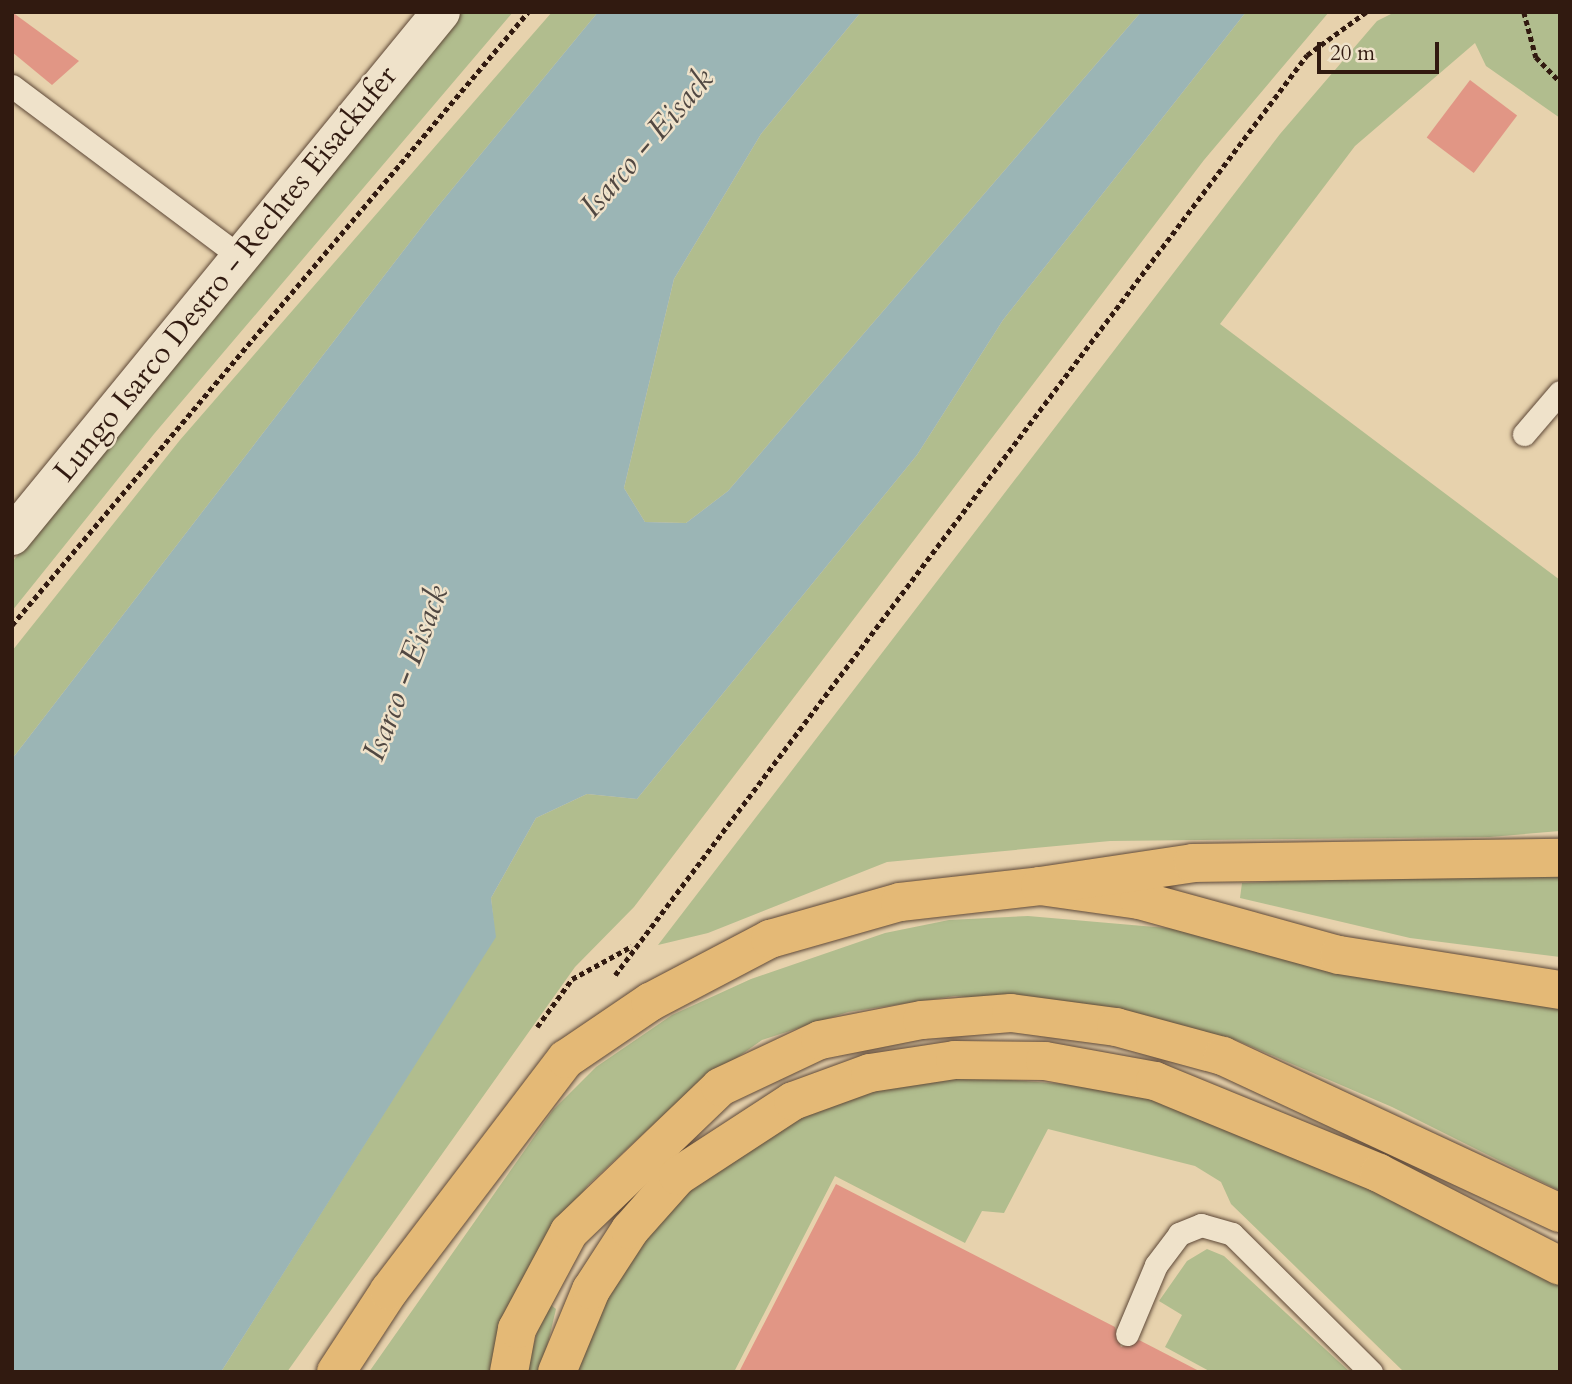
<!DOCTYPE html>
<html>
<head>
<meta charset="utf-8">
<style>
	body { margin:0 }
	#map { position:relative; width:1572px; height:1384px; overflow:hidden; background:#e7d2ad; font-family:Cardo,serif }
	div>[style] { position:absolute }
	.green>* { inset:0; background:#b1bd8e }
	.water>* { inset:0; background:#9bb5b5 }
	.building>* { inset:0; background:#e19685; transform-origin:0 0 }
	.path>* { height:4.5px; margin-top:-2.25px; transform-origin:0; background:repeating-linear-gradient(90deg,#311a10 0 5px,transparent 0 8.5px) }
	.roads { filter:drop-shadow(0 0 2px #5e4837) drop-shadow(0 0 2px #5e4837) }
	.lane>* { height:23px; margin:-11.5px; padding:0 11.5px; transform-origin:11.5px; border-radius:11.5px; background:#efe2ca }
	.street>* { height:38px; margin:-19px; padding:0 19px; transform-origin:19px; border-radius:19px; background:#efe2ca }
	.primary>* { height:38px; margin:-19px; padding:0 19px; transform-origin:19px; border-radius:19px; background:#e4b976 }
	.highway>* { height:38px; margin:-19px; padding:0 19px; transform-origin:19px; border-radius:19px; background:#e4b976 }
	span { translate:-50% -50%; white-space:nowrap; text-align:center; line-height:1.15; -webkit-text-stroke:5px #efe2ca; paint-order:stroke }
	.street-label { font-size:30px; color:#311a10 }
	.water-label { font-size:32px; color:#514842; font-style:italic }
	.frame { position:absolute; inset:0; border:14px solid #311a10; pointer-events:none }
	.scale { position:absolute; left:1317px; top:42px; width:122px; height:32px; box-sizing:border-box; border:4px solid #311a10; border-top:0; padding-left:9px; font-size:21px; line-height:24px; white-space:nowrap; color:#311a10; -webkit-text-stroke:5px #efe2ca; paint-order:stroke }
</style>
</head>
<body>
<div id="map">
	<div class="green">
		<i style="clip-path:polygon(462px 12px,513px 12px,154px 434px,12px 611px,12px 562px)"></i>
		<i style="clip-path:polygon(552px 12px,598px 12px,434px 211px,12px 759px,12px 651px,180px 440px)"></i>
		<i style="clip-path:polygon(861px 12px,1141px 12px,728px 491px,686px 523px,645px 522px,624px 488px,674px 279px,761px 134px)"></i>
		<i style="clip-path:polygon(1246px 12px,1329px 12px,1204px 160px,634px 907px,575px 967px,287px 1372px,221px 1372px,495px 937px,491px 898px,536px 818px,587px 794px,637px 799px,917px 455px,1003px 320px)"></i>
		<i style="clip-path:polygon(1395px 12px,1560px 12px,1560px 118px,1486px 66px,1475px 43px,1355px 146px,1220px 324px,1560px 580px,1560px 831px,1490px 837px,1110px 841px,887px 862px,708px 933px,658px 945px,1280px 134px,1377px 21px)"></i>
		<i style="clip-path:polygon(1560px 870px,1560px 957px,1410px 938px,1240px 898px,1242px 883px)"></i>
		<i style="clip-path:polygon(1028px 916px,1178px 929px,1560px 1004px,1560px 1191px,1392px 1107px,1236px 1040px,1127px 1011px,955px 996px,848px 1012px,762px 1040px,687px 1093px,588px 1185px,533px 1260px,489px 1372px,369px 1372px,553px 1110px,596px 1067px,672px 1015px,751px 979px,885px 933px,949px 920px)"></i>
		<i style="clip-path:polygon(955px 1076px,1108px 1087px,1263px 1131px,1560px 1284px,1560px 1372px,1404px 1372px,1231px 1204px,1221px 1182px,1195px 1166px,1048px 1129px,1004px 1213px,982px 1211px,965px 1243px,835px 1176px,734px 1372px,570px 1372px,622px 1260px,724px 1156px,852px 1092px)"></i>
		<i style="clip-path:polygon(1207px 1249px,1224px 1256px,1350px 1372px,1211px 1372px,1165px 1347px,1182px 1315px,1159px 1301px,1187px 1261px)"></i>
		<i style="clip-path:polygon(546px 1301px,556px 1309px,541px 1372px,526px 1372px)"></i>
	</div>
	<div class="water">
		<i style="clip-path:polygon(598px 12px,861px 12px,761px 134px,674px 279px,624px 488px,645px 522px,686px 523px,728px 491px,1141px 12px,1246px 12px,1003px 320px,917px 455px,637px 799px,587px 794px,536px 818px,491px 898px,496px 937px,221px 1372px,12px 1372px,12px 759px,434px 211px)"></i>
	</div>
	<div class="building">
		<i style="clip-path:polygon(12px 12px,79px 61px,52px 85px,12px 52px)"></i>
		<i style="left:1470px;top:80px;width:59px;height:72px;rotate:37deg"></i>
		<i style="clip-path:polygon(836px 1184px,1115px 1327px,1121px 1347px,1139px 1340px,1201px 1372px,739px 1372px)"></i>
	</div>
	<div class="path">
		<i style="left:1524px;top:12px;width:47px;rotate:75.1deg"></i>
		<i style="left:1536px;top:57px;width:35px;rotate:46deg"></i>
		<i style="left:12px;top:625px;width:801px;rotate:-49.91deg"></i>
		<i style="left:615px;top:975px;width:1151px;rotate:-53.05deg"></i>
		<i style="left:1307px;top:55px;width:73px;rotate:-36.1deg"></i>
		<i style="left:537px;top:1027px;width:59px;rotate:-53.9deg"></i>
		<i style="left:572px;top:979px;width:68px;rotate:-28.8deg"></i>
	</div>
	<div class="roads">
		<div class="lane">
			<i style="left:12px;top:86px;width:282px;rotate:36.8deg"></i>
			<i style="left:1524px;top:434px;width:55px;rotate:-49.4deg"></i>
			<i style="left:1127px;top:1334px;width:75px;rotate:-67.2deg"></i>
			<i style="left:1156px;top:1265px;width:39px;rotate:-53deg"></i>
			<i style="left:1179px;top:1234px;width:24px;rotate:-22deg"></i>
			<i style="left:1201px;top:1225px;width:32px;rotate:16deg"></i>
			<i style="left:1232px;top:1234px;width:196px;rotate:44.8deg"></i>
		</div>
		<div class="street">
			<i style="left:12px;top:536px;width:677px;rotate:-50.69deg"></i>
		</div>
		<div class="primary">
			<i style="left:336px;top:1372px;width:97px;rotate:-56.8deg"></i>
			<i style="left:389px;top:1291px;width:292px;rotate:-52.7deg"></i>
			<i style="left:566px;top:1059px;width:102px;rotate:-34.2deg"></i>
			<i style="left:650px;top:1002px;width:136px;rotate:-27.7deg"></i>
			<i style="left:770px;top:939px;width:135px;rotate:-15.9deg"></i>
			<i style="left:900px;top:902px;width:141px;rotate:-6.5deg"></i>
			<i style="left:1040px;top:886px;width:100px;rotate:8deg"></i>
			<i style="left:1139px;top:900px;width:207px;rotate:15.4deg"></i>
			<i style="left:1339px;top:955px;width:224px;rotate:9deg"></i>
		</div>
		<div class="highway">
			<i style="left:1040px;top:886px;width:155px;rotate:-8.5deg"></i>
			<i style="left:1193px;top:863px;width:367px;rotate:-0.8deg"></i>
			<i style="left:509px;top:1372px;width:44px;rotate:-79.5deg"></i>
			<i style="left:517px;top:1329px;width:110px;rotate:-61.8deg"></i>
			<i style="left:569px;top:1232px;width:209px;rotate:-43.8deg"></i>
			<i style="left:720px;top:1087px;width:110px;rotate:-25.2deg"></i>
			<i style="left:820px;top:1040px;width:104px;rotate:-11.1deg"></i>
			<i style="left:922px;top:1020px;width:89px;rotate:-4.5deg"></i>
			<i style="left:1011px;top:1013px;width:106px;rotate:7.6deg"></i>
			<i style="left:1116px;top:1027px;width:111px;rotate:15.2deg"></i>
			<i style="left:1223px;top:1056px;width:372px;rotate:25deg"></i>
			<i style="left:557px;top:1372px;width:89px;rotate:-67.5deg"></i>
			<i style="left:591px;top:1290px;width:72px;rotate:-57deg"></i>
			<i style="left:630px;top:1230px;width:72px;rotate:-48.4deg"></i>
			<i style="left:678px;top:1176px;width:137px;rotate:-33.1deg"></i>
			<i style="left:793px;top:1101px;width:82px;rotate:-20deg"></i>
			<i style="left:870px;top:1073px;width:86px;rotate:-8.7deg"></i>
			<i style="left:955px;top:1060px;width:90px;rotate:0.6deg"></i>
			<i style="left:1045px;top:1061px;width:112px;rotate:10.3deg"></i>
			<i style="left:1155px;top:1081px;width:242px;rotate:22.3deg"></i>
			<i style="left:1379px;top:1173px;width:203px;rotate:27.2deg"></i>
		</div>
	</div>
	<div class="street-label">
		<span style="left:226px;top:274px;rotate:-51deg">Lungo Isarco Destro - Rechtes Eisackufer</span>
	</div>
	<div class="water-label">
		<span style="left:647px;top:143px;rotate:-49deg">Isarco - Eisack</span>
		<span style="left:406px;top:673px;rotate:-69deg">Isarco - Eisack</span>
	</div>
	<div class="frame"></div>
	<div class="scale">20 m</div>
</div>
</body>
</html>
